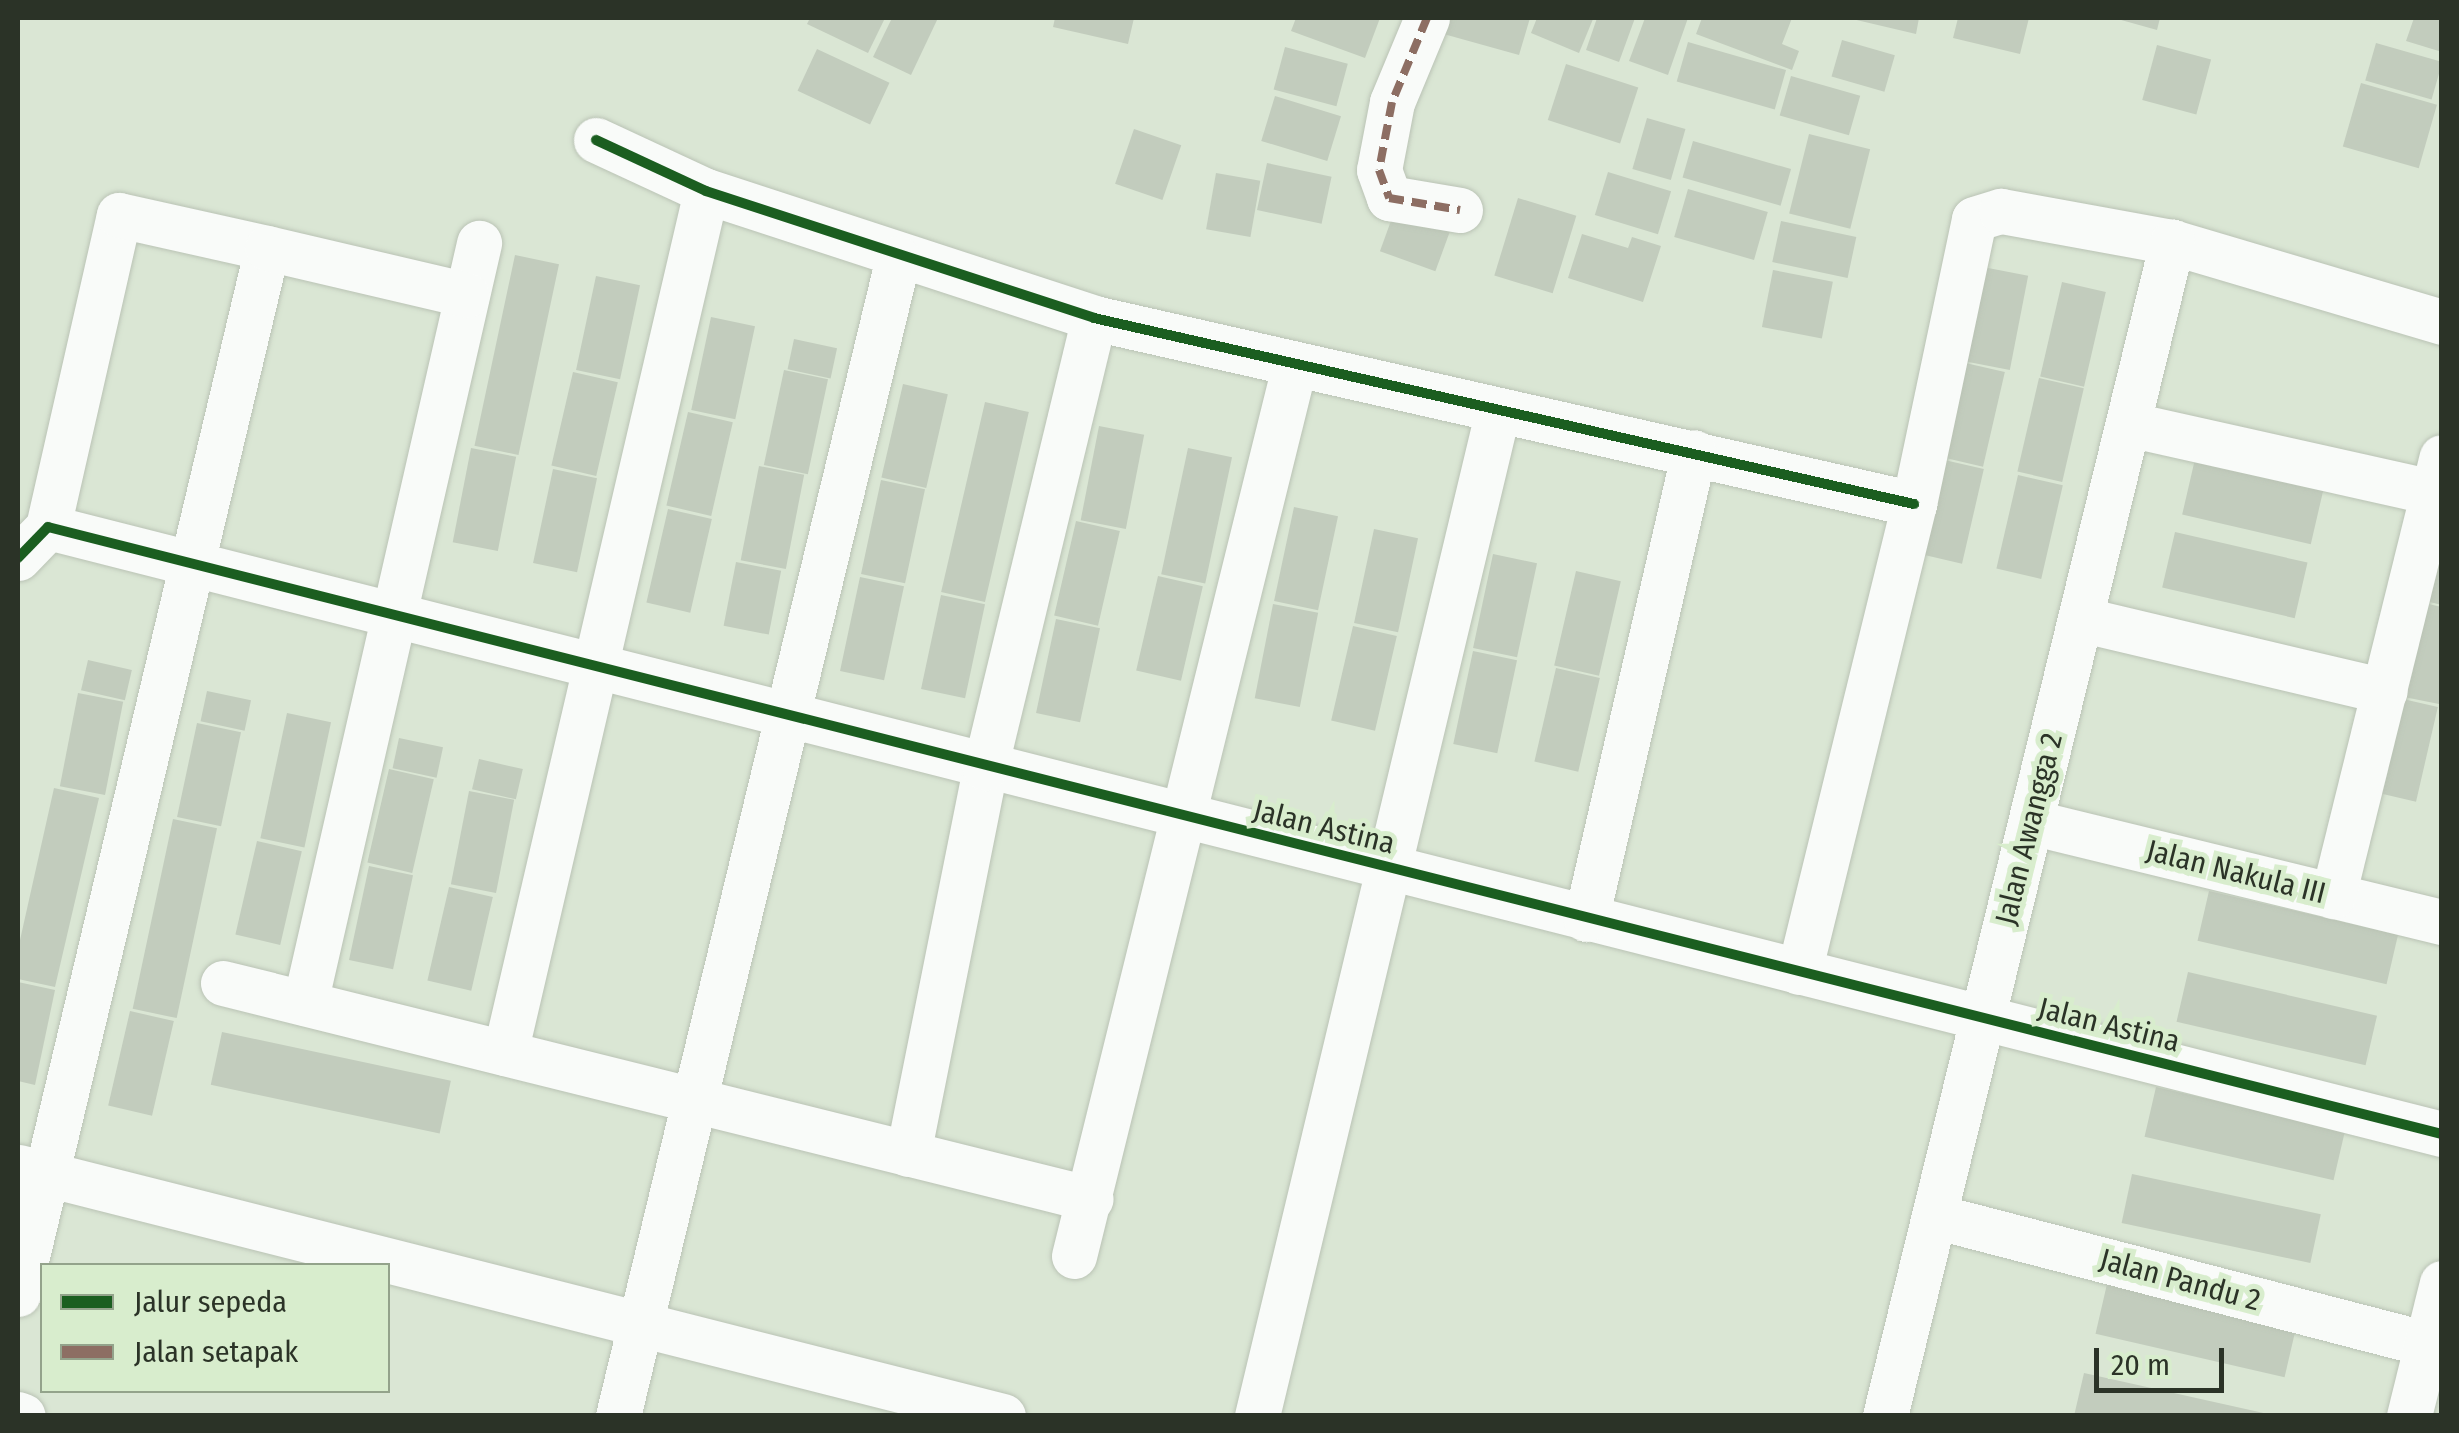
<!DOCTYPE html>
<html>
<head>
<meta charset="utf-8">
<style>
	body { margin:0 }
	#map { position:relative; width:2459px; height:1433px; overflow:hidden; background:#dae6d4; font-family:"Fira Sans Condensed",sans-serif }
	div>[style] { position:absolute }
	.building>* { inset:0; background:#c2ccbd; transform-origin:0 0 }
	.roads { filter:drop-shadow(0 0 2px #bac3b5) drop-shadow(0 0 2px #bac3b5) }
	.street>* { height:45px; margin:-22.5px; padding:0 22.5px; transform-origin:22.5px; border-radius:22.5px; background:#f9fbf9 }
	.quiet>* { height:8px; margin-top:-4px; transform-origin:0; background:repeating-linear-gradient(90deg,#8d6e63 0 15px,transparent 0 23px) }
	.cycleway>* { height:10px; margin:-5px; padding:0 5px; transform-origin:5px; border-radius:5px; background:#1b5e20 }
	span { translate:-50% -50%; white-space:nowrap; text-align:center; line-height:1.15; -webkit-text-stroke:10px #d8edcd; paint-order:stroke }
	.street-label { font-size:30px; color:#2b3327 }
	.frame { position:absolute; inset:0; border:20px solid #2b3327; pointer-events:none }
	.legend { position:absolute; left:40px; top:1263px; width:350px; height:130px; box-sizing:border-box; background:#d8edcd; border:2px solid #93a38b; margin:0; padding:12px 18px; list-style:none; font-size:30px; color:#2b3327 }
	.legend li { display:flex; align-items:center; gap:20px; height:50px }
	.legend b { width:50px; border:2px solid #93a38b }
	.scale { position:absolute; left:2094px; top:1348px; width:130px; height:45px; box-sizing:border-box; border:5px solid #2b3327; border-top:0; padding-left:12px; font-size:30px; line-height:35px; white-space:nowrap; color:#2b3327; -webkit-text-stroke:8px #d8edcd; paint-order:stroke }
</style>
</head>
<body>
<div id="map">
	<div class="building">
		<i style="clip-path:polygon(810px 18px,885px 18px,868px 53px,807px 24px)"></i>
		<i style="clip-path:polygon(892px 18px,938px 18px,911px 75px,873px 57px)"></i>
		<i style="clip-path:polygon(1055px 18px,1134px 18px,1128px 44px,1053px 27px)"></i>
		<i style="clip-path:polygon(1296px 18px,1380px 18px,1365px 58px,1291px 31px)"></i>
		<i style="clip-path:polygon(1444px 18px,1530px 18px,1519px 55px,1440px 33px)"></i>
		<i style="clip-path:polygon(1537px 18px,1588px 18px,1593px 19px,1579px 53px,1531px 33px)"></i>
		<i style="clip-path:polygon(1597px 18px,1635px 18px,1619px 62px,1586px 50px)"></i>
		<i style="clip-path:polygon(1645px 18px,1688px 18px,1668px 75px,1629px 61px)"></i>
		<i style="clip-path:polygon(1702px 18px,1792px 18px,1782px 44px,1799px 51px,1792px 70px,1696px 34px)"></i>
		<i style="clip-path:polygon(1848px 18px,1919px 18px,1916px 34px)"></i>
		<i style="clip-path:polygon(1958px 18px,2029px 18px,2020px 54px,1953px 38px)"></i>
		<i style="clip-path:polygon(2114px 18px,2160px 18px,2157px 30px)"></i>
		<i style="clip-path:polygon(2414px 18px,2442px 18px,2442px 52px,2406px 41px)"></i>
		<i style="left:1842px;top:40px;width:55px;height:38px;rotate:16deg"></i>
		<i style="left:1688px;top:42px;width:102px;height:41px;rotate:16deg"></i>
		<i style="left:2376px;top:43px;width:69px;height:39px;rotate:16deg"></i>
		<i style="left:2157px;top:45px;width:56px;height:57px;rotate:15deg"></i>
		<i style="left:1285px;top:47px;width:65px;height:44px;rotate:15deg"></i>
		<i style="left:817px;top:49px;width:80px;height:46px;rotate:25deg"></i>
		<i style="left:1566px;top:64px;width:76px;height:59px;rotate:18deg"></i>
		<i style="left:1791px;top:76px;width:72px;height:41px;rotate:16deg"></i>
		<i style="left:2361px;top:83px;width:79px;height:66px;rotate:16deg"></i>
		<i style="left:1275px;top:96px;width:69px;height:47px;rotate:17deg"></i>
		<i style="left:1647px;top:118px;width:40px;height:53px;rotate:16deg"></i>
		<i style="left:1134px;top:129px;width:50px;height:58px;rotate:19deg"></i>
		<i style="left:1809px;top:134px;width:63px;height:82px;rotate:14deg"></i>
		<i style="left:1693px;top:141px;width:102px;height:38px;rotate:16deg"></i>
		<i style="left:1267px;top:163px;width:66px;height:48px;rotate:12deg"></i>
		<i style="left:1608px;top:172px;width:66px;height:45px;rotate:17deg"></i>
		<i style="left:1216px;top:173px;width:45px;height:57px;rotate:10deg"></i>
		<i style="left:1688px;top:189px;width:83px;height:50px;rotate:16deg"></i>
		<i style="left:1518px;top:198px;width:61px;height:81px;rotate:17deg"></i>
		<i style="left:1396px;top:207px;width:59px;height:47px;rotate:20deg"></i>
		<i style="left:1781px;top:221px;width:77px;height:42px;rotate:12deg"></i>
		<i style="clip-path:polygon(1582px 234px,1628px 248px,1632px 237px,1661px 246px,1643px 302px,1568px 278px)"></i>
		<i style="left:515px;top:255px;width:45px;height:195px;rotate:12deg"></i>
		<i style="left:1983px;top:267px;width:46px;height:96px;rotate:11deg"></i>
		<i style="left:1773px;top:270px;width:61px;height:58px;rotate:11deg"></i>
		<i style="left:596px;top:276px;width:45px;height:96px;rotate:12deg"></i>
		<i style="left:2062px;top:282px;width:45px;height:97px;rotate:13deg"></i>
		<i style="left:711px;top:317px;width:45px;height:95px;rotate:12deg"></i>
		<i style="left:794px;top:339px;width:44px;height:31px;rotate:12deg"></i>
		<i style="left:1961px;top:362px;width:45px;height:97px;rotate:13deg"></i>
		<i style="left:784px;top:370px;width:45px;height:97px;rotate:12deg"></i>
		<i style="left:573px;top:372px;width:46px;height:96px;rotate:13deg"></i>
		<i style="left:2039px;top:378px;width:46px;height:96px;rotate:13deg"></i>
		<i style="left:903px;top:384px;width:46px;height:96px;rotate:13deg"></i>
		<i style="left:985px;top:402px;width:45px;height:195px;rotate:13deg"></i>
		<i style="left:688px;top:412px;width:46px;height:96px;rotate:13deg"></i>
		<i style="left:1099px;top:426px;width:46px;height:96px;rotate:11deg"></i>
		<i style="left:471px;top:448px;width:46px;height:96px;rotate:11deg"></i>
		<i style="left:1188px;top:448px;width:45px;height:129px;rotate:12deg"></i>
		<i style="left:1940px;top:459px;width:45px;height:97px;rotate:13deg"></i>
		<i style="left:2195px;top:459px;width:132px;height:57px;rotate:13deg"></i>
		<i style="left:759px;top:466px;width:46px;height:96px;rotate:11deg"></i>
		<i style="left:553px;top:469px;width:45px;height:96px;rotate:12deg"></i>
		<i style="left:2018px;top:475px;width:46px;height:96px;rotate:13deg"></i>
		<i style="left:881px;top:480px;width:45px;height:96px;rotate:12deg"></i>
		<i style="clip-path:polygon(2442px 506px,2442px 605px,2417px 599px)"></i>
		<i style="left:1294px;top:507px;width:45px;height:96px;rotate:12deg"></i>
		<i style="left:668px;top:509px;width:45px;height:96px;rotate:13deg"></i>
		<i style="left:1076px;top:521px;width:45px;height:97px;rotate:13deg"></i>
		<i style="left:1374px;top:529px;width:45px;height:96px;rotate:12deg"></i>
		<i style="left:2175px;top:532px;width:136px;height:57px;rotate:13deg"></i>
		<i style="left:1493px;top:554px;width:45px;height:96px;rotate:12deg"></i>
		<i style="left:736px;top:562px;width:46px;height:65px;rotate:11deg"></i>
		<i style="left:1576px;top:571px;width:46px;height:97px;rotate:13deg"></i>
		<i style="left:1158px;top:576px;width:46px;height:97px;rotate:13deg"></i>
		<i style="left:860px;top:577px;width:45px;height:96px;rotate:12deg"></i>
		<i style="left:941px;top:595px;width:45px;height:96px;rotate:12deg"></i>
		<i style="clip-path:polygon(2414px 601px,2442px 607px,2439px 704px,2394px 695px)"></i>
		<i style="left:1273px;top:604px;width:46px;height:96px;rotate:11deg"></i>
		<i style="left:1056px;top:619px;width:45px;height:96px;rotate:12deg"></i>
		<i style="left:1353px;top:626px;width:45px;height:97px;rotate:13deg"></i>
		<i style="left:1473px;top:651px;width:45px;height:95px;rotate:12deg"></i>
		<i style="left:88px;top:660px;width:45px;height:31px;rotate:13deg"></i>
		<i style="left:1556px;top:668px;width:45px;height:96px;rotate:13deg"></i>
		<i style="left:207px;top:691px;width:45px;height:31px;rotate:12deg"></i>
		<i style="left:78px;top:693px;width:46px;height:95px;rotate:11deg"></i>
		<i style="left:2394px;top:697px;width:45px;height:97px;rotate:13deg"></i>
		<i style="left:287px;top:713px;width:45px;height:128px;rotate:12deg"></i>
		<i style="left:197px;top:723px;width:45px;height:96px;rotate:12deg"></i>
		<i style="left:399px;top:738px;width:45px;height:31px;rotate:12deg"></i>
		<i style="left:479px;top:759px;width:45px;height:31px;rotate:13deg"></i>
		<i style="left:389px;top:769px;width:46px;height:96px;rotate:13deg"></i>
		<i style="clip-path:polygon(54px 788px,99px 798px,55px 987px,18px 979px,18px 949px)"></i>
		<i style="left:469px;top:791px;width:46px;height:95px;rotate:11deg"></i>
		<i style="left:173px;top:819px;width:45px;height:194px;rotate:12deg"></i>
		<i style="left:257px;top:841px;width:46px;height:96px;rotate:13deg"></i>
		<i style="left:369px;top:866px;width:45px;height:96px;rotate:12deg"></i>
		<i style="left:449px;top:887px;width:45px;height:96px;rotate:13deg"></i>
		<i style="left:2209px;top:891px;width:194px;height:51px;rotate:13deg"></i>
		<i style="left:2188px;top:972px;width:194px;height:51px;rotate:13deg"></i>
		<i style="clip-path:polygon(18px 982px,55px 990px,35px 1085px,18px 1081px)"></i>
		<i style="left:130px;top:1011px;width:45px;height:97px;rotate:13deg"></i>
		<i style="left:222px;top:1032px;width:234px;height:54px;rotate:12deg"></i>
		<i style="left:2156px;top:1087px;width:194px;height:51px;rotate:13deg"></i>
		<i style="left:2132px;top:1174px;width:193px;height:50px;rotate:12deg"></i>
		<i style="left:2107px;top:1284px;width:194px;height:51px;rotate:13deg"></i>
		<i style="clip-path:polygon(2084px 1373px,2268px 1414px,2267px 1416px,2074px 1416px)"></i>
	</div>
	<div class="roads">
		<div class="street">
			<i style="left:1427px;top:18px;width:91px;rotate:112.6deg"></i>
			<i style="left:1392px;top:102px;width:69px;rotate:100.8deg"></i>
			<i style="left:1379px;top:170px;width:30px;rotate:70deg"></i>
			<i style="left:1389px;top:198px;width:72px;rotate:9.6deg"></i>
			<i style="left:596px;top:140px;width:121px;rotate:24.9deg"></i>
			<i style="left:706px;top:191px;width:408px;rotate:18.1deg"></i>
			<i style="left:1094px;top:318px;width:841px;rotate:12.78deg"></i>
			<i style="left:2128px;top:424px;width:312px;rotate:12.6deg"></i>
			<i style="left:48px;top:527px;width:320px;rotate:-77.2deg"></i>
			<i style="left:119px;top:215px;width:152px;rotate:12.6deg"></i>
			<i style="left:18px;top:558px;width:43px;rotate:-45.9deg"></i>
			<i style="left:48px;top:527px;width:2470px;rotate:14.23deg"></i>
			<i style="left:2080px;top:619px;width:313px;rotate:13.3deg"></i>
			<i style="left:2031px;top:822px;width:423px;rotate:13.7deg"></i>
			<i style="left:2333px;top:896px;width:452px;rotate:-76.1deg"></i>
			<i style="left:1586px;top:919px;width:479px;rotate:-77deg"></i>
			<i style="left:1799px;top:972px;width:482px;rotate:-76.2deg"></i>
			<i style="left:1914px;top:504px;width:291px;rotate:-78.1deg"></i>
			<i style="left:1974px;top:219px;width:28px;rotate:-17deg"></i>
			<i style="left:2001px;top:211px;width:174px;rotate:10.3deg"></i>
			<i style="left:2172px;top:242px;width:282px;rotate:16.5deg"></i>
			<i style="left:223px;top:983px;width:894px;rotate:13.97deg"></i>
			<i style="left:305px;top:1003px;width:780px;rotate:-77.1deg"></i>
			<i style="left:505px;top:1053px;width:885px;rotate:-76.87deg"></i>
			<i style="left:908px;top:1154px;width:394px;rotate:-78.7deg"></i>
			<i style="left:985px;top:768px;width:463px;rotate:-76.4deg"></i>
			<i style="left:19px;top:1167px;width:1015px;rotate:14.2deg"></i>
			<i style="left:1934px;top:1216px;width:509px;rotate:14.55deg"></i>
			<i style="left:1074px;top:1256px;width:916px;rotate:-76.1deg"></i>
			<i style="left:18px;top:1294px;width:1075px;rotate:-76.61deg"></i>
			<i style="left:267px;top:248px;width:205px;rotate:13.2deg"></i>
			<i style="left:18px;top:1414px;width:5px;rotate:22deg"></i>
			<i style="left:618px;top:1416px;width:1191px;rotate:-76.41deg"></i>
			<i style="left:1257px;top:1416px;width:1030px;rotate:-76.53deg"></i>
			<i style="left:1885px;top:1416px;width:1209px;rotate:-76.26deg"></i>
			<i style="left:2409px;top:1416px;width:137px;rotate:-76.1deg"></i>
		</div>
	</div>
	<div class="quiet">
		<i style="left:1427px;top:18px;width:91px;rotate:112.6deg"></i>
		<i style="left:1392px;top:102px;width:69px;rotate:100.8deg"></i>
		<i style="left:1379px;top:170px;width:30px;rotate:70deg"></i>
		<i style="left:1389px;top:198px;width:72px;rotate:9.6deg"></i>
	</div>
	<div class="cycleway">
		<i style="left:596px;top:140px;width:121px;rotate:24.9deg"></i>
		<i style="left:706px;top:191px;width:408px;rotate:18.1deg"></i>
		<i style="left:1094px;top:318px;width:841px;rotate:12.78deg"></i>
		<i style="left:18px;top:558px;width:43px;rotate:-45.9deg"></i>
		<i style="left:48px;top:527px;width:2470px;rotate:14.23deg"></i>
	</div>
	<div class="street-label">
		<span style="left:1324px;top:827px;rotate:14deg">Jalan Astina</span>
		<span style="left:2029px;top:829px;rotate:-76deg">Jalan Awangga 2</span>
		<span style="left:2236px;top:872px;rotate:14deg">Jalan Nakula III</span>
		<span style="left:2109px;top:1025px;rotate:14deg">Jalan Astina</span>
		<span style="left:2180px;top:1280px;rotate:15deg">Jalan Pandu 2</span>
	</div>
	<div class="frame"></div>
	<ul class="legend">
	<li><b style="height:12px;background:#1b5e20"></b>Jalur sepeda</li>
	<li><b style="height:12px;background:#8d6e63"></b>Jalan setapak</li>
	</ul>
	<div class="scale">20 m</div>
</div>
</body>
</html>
